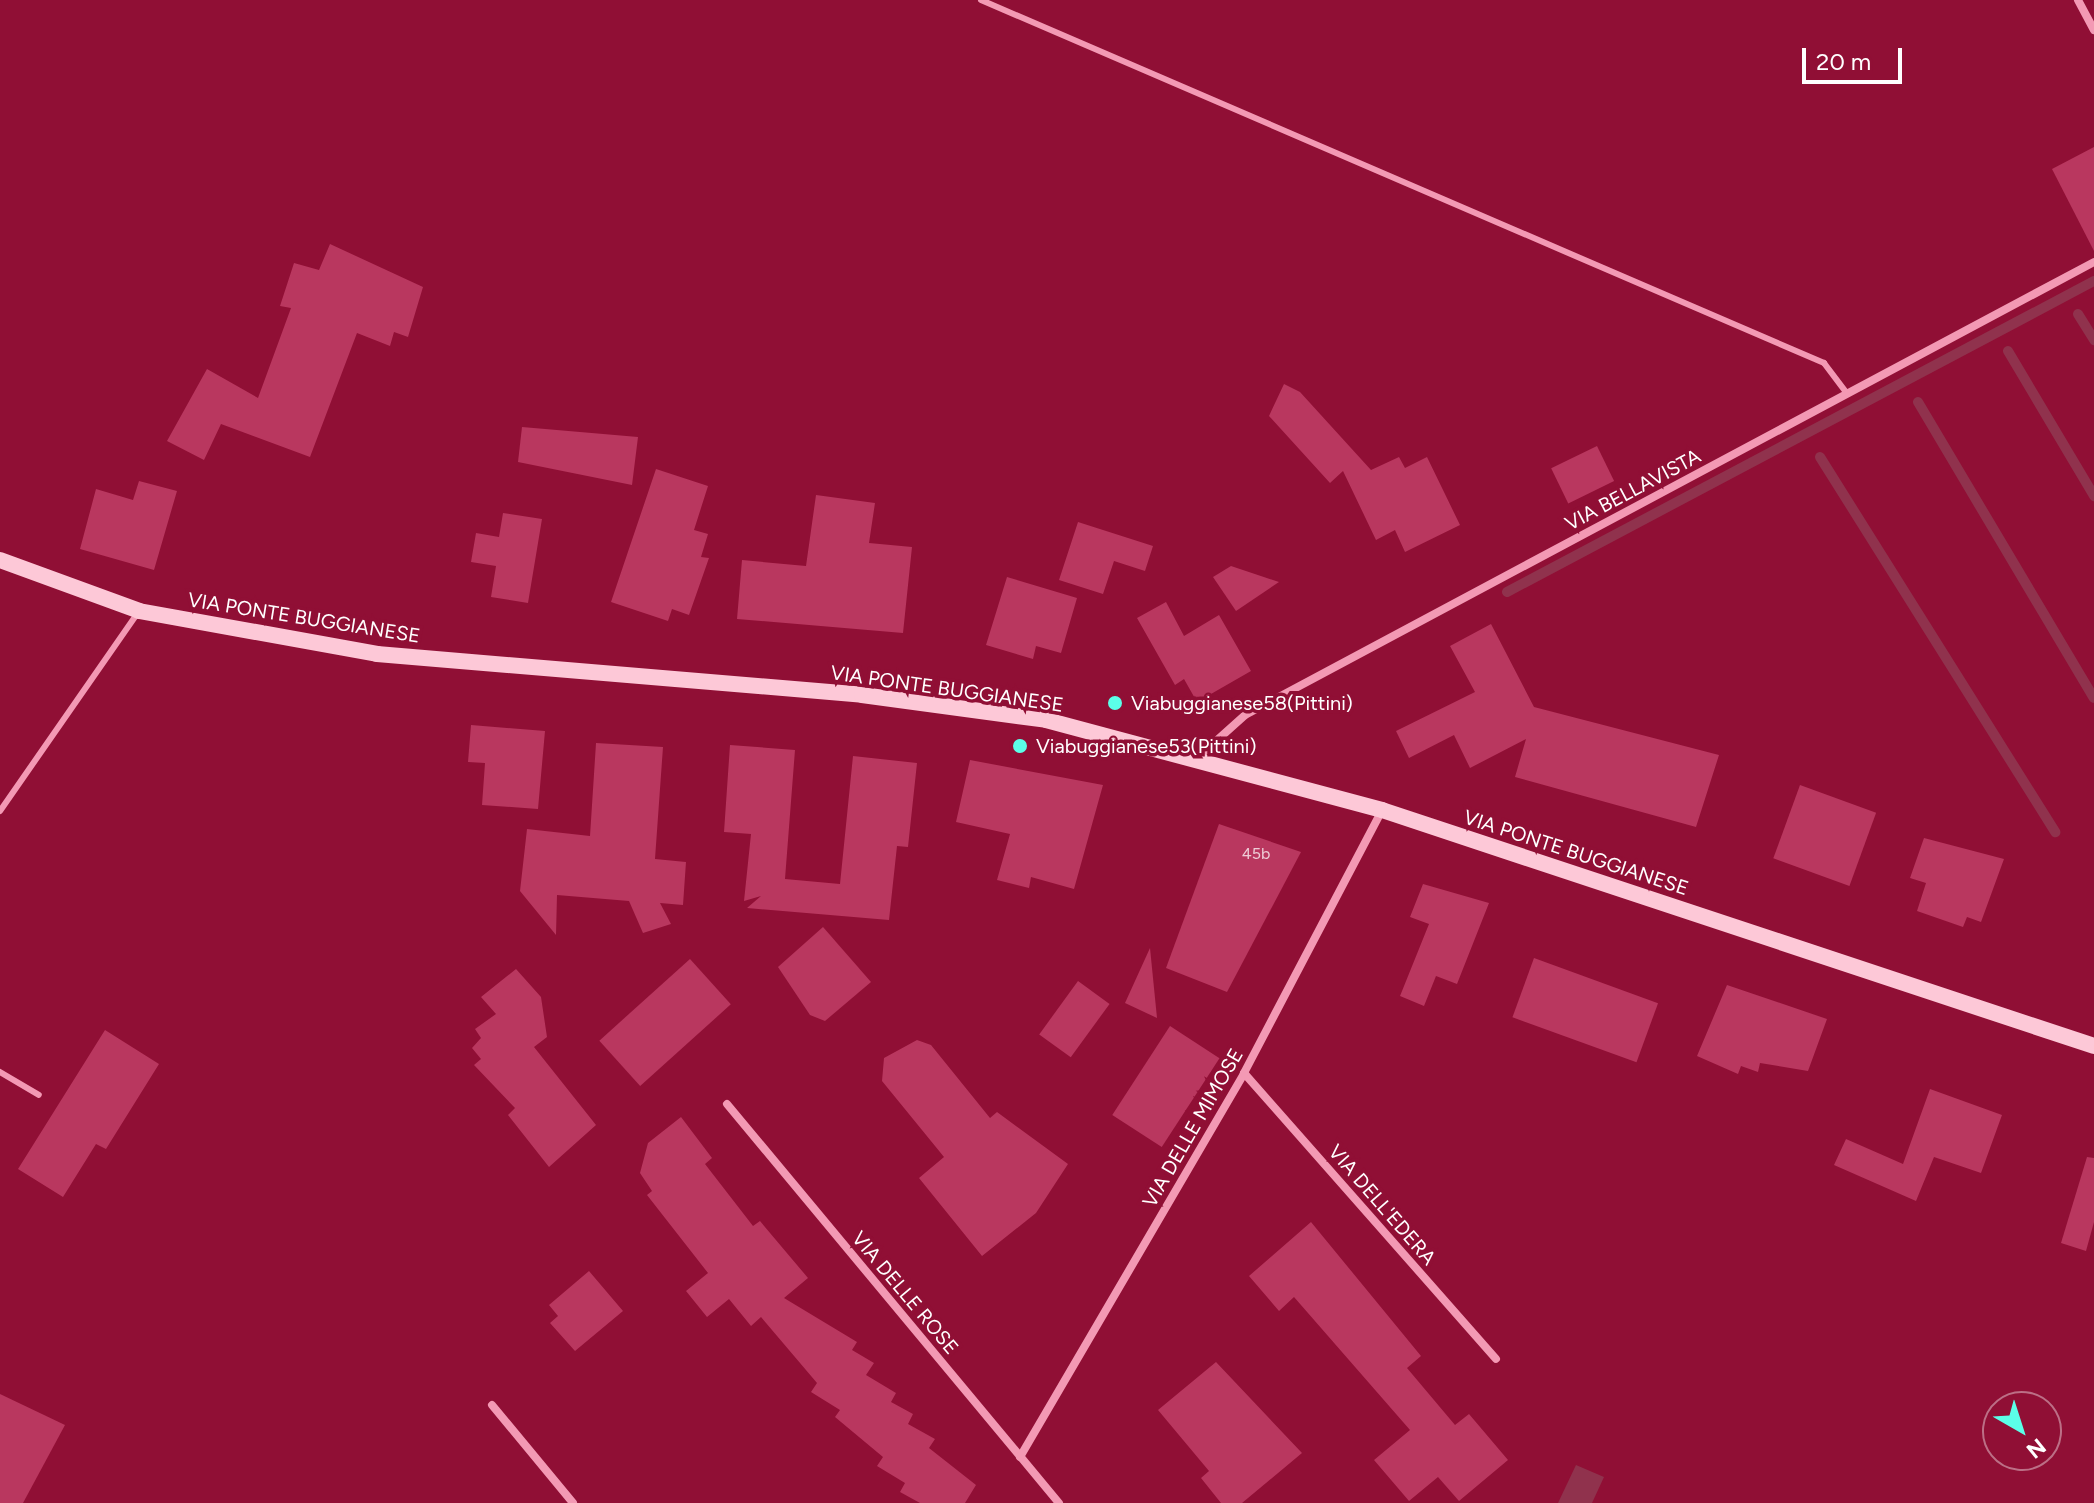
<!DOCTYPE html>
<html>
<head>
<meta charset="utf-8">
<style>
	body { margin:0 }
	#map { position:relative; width:2094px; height:1503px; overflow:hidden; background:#900f35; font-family:Figtree,sans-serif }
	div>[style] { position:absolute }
	.water>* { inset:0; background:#90324d }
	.stream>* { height:10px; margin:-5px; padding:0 5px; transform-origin:5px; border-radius:5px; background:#90324d }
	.building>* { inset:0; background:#b9375f; transform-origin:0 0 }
	.service>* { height:6px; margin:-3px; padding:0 3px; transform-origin:3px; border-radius:3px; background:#f399b4 }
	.minor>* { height:8px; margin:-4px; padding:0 4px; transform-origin:4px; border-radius:4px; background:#f399b4 }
	.secondary>* { height:16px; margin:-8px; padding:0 8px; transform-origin:8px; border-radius:8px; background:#fdc8d7 }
	.dots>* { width:22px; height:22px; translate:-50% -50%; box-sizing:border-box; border:4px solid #900f35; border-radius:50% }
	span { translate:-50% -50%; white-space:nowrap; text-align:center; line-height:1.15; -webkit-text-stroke:7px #900f35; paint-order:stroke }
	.number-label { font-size:16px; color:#eecdd7 }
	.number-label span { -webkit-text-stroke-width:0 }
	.street-label { font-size:20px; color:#fff }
	.poi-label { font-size:20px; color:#fff }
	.left { translate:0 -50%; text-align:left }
	.north { position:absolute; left:1982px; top:1391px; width:80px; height:80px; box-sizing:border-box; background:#900f35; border:2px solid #bc6f86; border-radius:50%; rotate:141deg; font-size:22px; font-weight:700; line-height:32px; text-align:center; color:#fff }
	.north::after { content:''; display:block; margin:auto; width:28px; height:36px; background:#5bffe8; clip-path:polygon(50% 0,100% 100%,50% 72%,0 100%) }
	.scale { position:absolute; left:1802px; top:48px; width:100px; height:36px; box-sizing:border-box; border:4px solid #fff; border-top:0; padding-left:10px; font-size:24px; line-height:28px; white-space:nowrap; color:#fff; -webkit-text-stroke:6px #900f35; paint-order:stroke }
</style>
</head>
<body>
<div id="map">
	<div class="water">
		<i style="clip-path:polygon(1576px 1465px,1604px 1477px,1592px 1503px,1558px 1503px)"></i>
	</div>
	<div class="stream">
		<i style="left:2078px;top:314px;width:31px;rotate:58deg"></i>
		<i style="left:2008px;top:351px;width:169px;rotate:59.3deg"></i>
		<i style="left:1918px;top:402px;width:344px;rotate:59.3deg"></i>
		<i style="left:1820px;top:457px;width:443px;rotate:57.9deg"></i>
		<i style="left:1507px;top:592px;width:664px;rotate:-27.92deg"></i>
	</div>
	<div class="building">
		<i style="clip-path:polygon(2094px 147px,2094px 251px,2052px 169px)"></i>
		<i style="clip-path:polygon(330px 244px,423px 287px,408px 337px,394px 332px,390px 346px,357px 333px,310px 457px,221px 424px,204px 460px,167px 441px,207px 369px,258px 398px,291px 308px,280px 306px,294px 263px,319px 270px)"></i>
		<i style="clip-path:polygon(1284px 384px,1300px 392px,1371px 470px,1399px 457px,1405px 468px,1427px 457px,1460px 525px,1405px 552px,1395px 530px,1376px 540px,1343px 471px,1330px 483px,1269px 416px)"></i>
		<i style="clip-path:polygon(522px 427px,638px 437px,632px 485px,518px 462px)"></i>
		<i style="left:1597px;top:446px;width:39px;height:51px;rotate:64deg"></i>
		<i style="clip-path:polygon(656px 469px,708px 486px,694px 530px,708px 534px,701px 557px,709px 558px,689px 615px,672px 609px,668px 621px,611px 602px)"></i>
		<i style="clip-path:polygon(139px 481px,177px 491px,154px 570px,80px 549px,96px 489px,133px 500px)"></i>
		<i style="clip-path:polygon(816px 495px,875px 503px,869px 543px,912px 547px,903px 633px,737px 619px,742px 560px,806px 566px)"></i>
		<i style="clip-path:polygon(503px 513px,542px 519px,528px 603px,491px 597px,496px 566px,471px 562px,476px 533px,499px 537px)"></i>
		<i style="clip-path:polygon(1078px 522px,1153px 546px,1145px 571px,1114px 561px,1103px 594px,1059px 580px)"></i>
		<i style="clip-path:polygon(1231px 566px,1279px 582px,1236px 611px,1213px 577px)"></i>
		<i style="clip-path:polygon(1007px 577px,1077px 598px,1061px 653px,1036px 646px,1033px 659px,986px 645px)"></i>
		<i style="clip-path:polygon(1166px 602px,1184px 636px,1219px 615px,1251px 671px,1197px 702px,1184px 679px,1175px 685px,1137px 618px)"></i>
		<i style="clip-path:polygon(1491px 624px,1534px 707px,1719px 755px,1696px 827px,1515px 777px,1526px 739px,1470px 768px,1454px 735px,1409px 758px,1396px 731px,1475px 692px,1450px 646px)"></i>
		<i style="clip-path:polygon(471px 725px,545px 731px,538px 809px,482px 805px,485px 763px,468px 762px)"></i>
		<i style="clip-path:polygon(596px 743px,663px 747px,655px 859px,686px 862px,683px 905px,660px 903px,671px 924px,643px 933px,629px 901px,557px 895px,556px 935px,520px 891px,527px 829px,590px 836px)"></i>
		<i style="clip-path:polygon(730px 745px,795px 750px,785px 879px,840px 884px,853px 756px,917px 763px,908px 847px,897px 846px,889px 920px,747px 908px,761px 896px,744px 901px,751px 834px,724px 832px)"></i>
		<i style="clip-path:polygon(970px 760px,1103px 785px,1074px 889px,1031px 877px,1029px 888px,997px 880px,1010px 834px,956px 822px)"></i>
		<i style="left:1800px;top:785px;width:81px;height:78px;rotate:20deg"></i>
		<i style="clip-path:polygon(1219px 824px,1301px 852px,1227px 992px,1166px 968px)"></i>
		<i style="clip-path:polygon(1924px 838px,2004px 859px,1981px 922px,1967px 917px,1963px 927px,1917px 911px,1926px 883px,1910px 878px)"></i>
		<i style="clip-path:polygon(1423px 884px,1489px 903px,1457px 984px,1436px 976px,1424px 1006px,1400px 996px,1429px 924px,1410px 917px)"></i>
		<i style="clip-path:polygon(823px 927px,871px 982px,825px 1021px,810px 1015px,778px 967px)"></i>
		<i style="clip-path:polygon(1150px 948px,1157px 1018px,1125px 1003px)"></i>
		<i style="left:1534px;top:958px;width:132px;height:63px;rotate:20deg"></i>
		<i style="left:690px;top:959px;width:61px;height:122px;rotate:48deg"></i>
		<i style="clip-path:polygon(516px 969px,541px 997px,547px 1037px,534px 1047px,596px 1125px,549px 1167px,508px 1115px,515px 1108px,474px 1065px,481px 1059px,472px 1048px,481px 1038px,475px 1029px,496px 1014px,481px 997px)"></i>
		<i style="left:1078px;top:981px;width:39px;height:66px;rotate:36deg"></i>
		<i style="clip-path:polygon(1727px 985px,1827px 1019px,1808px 1071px,1760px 1063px,1758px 1072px,1741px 1066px,1738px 1074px,1697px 1056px)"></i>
		<i style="left:1170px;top:1026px;width:59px;height:106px;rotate:33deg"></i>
		<i style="clip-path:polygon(105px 1030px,159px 1064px,106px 1149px,96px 1144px,63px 1197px,18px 1169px)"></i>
		<i style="clip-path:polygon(917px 1040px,931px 1045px,990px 1118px,997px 1112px,1068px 1164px,1036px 1213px,982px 1256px,919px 1178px,944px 1157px,882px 1081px,884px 1058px)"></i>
		<i style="clip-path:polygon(1930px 1089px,2002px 1115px,1981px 1173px,1934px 1157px,1916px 1201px,1834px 1165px,1846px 1139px,1903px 1164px)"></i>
		<i style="clip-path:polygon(681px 1117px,712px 1158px,705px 1164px,753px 1226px,760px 1221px,808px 1278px,784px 1298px,857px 1342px,852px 1350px,874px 1363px,866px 1375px,896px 1393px,891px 1402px,913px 1414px,908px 1424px,935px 1439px,929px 1448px,976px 1485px,965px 1503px,920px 1503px,900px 1492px,905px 1483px,877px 1466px,883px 1457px,835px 1417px,840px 1410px,811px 1392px,817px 1383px,761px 1317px,751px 1326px,729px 1299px,707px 1317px,686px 1291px,708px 1273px,647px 1195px,652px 1191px,640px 1173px,648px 1143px)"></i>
		<i style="clip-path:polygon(2087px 1157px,2094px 1158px,2094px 1222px,2086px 1251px,2061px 1243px)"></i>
		<i style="clip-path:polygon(1311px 1222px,1421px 1356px,1407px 1368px,1455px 1425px,1469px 1414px,1508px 1460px,1459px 1501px,1438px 1477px,1409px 1501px,1374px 1460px,1410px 1430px,1294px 1297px,1279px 1311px,1249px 1276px)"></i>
		<i style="clip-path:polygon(589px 1271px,623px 1311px,575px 1351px,550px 1323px,558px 1316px,549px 1305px)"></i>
		<i style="clip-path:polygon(1216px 1362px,1302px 1453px,1242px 1503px,1221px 1503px,1201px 1478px,1209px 1471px,1158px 1410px)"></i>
		<i style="clip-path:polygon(0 1394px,65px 1425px,23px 1503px,0 1503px)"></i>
	</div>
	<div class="service">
		<i style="left:981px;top:0;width:918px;rotate:23.3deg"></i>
		<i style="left:1824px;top:363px;width:39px;rotate:53deg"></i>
		<i style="left:0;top:811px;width:240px;rotate:-55.2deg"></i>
		<i style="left:0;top:1072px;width:45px;rotate:30.5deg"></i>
	</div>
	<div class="minor">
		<i style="left:2078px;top:0;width:34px;rotate:62deg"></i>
		<i style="left:1196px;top:759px;width:66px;rotate:-41.9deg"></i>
		<i style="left:1245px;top:715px;width:962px;rotate:-28.08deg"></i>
		<i style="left:1244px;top:1073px;width:381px;rotate:48.6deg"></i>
		<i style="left:727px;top:1104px;width:519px;rotate:50.24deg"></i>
		<i style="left:492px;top:1405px;width:127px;rotate:50.4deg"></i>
		<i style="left:1020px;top:1457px;width:445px;rotate:-59.7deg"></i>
		<i style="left:1244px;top:1073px;width:297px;rotate:-62.3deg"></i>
	</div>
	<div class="secondary">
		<i style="left:0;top:560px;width:148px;rotate:20.1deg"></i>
		<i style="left:139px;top:611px;width:242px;rotate:10.2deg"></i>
		<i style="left:377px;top:654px;width:487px;rotate:4.8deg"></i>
		<i style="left:862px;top:695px;width:186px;rotate:7.7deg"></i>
		<i style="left:1046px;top:720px;width:348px;rotate:15deg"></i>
		<i style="left:1382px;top:810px;width:750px;rotate:18.34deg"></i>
	</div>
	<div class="dots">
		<i style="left:1115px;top:703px;background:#5bffe8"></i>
		<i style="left:1020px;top:746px;background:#5bffe8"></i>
	</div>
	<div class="number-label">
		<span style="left:1256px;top:854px">45b</span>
	</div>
	<div class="street-label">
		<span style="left:1633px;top:490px;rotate:-28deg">VIA BELLAVISTA</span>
		<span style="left:304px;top:618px;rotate:9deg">VIA PONTE BUGGIANESE</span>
		<span style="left:947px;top:689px;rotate:8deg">VIA PONTE BUGGIANESE</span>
		<span style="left:1576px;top:853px;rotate:18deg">VIA PONTE BUGGIANESE</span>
		<span style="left:1193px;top:1128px;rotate:-60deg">VIA DELLE MIMOSE</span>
		<span style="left:1382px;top:1205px;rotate:49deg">VIA DELL'EDERA</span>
		<span style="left:905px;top:1293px;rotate:50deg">VIA DELLE ROSE</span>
	</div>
	<div class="poi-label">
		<span class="left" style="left:1131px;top:703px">Viabuggianese58(Pittini)</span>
		<span class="left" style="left:1036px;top:746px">Viabuggianese53(Pittini)</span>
	</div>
	<div class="north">N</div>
	<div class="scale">20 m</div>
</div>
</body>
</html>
